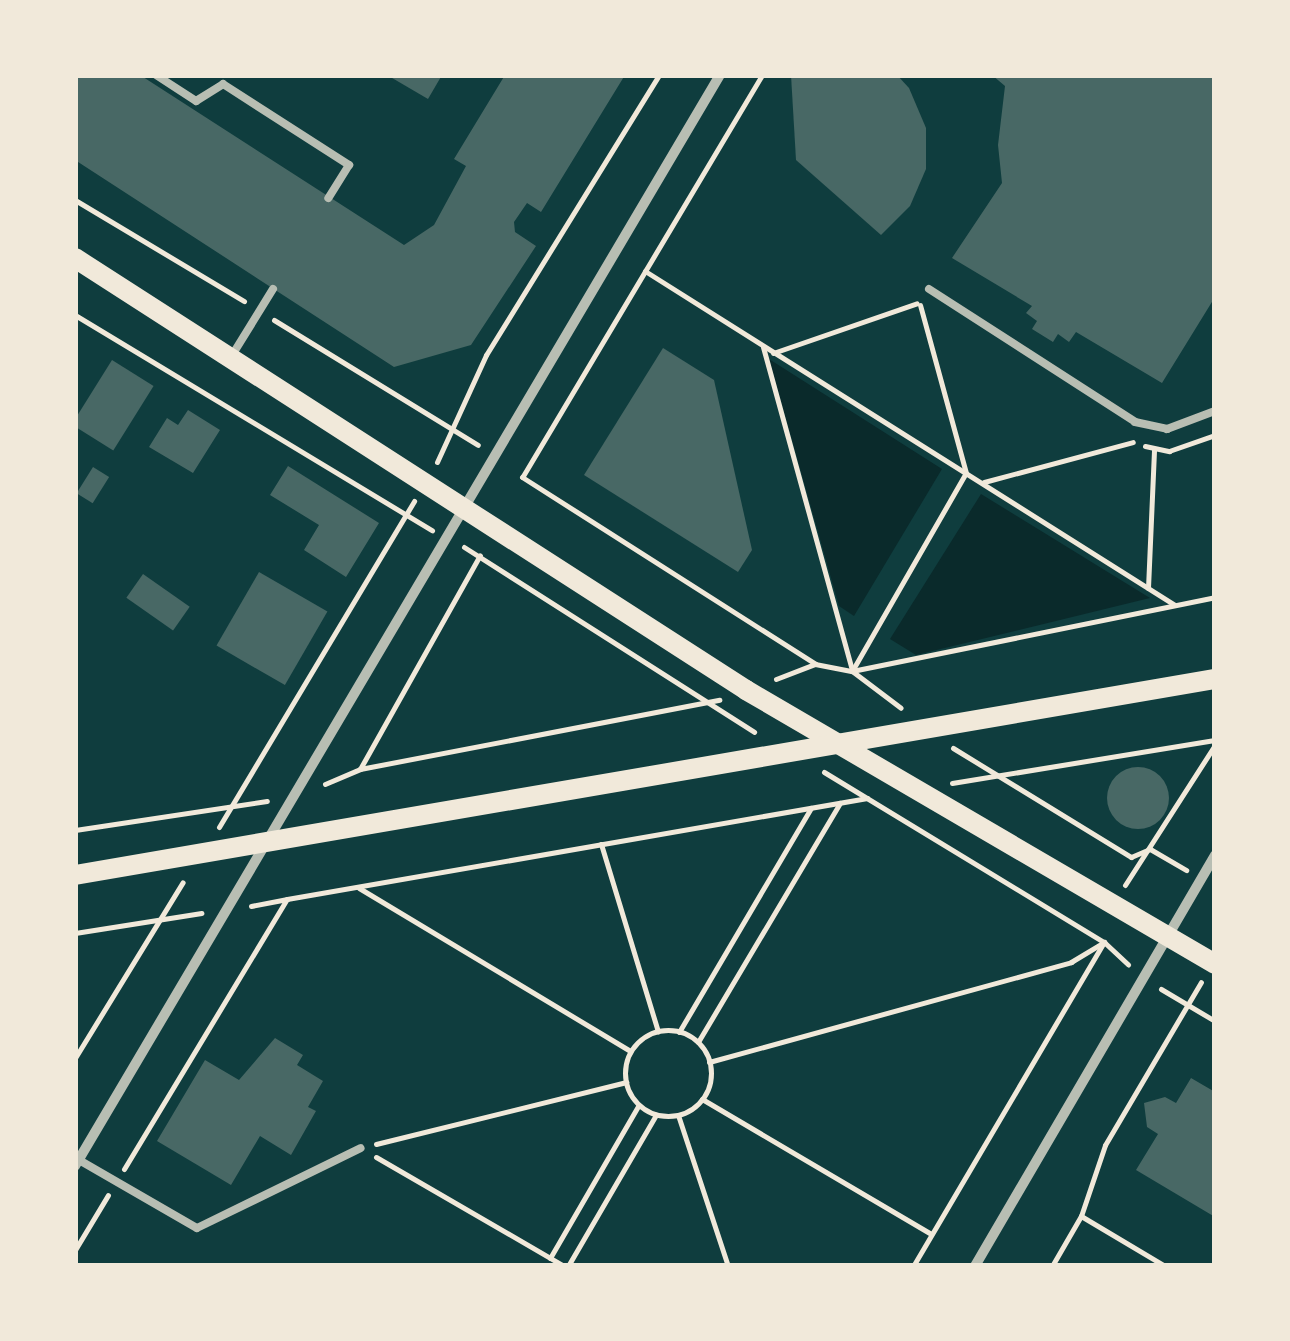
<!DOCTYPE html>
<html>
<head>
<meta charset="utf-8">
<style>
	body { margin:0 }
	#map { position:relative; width:1290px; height:1341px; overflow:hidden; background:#0f3d3e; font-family:Montserrat,sans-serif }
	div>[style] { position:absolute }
	.water>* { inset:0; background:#0a2a2b }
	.building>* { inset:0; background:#486865; transform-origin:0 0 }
	.round { border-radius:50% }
	.path>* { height:5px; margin:-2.5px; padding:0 2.5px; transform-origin:2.5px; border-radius:2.5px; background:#f1e9da }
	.path>.ring { margin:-2.5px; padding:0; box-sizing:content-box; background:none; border:5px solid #f1e9da; border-radius:50% }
	.service>* { height:8px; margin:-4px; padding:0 4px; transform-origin:4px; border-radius:4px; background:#b8beb3 }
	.minor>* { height:10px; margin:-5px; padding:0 5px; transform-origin:5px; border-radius:5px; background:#b8beb3 }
	.secondary>* { height:20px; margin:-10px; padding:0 10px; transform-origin:10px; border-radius:10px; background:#f1e9da }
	span { translate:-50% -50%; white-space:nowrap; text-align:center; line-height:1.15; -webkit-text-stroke:8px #f1e9da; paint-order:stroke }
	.frame { position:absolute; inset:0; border:78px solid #f1e9da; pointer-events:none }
</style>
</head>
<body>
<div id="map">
	<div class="water">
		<i style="clip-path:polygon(769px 359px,942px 469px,854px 616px,839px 606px)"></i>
		<i style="clip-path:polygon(981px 494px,1150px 598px,916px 655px,890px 639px)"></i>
	</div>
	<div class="building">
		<i style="clip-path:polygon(75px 75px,140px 75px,404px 245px,434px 225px,466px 166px,454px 159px,505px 75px,625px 75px,541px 212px,527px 203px,514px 222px,515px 232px,536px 246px,471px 345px,394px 367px,75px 160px)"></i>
		<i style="clip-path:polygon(387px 75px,442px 75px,428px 99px)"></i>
		<i style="clip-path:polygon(791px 75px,897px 75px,909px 88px,926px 128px,926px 169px,910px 206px,881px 235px,796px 160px)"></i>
		<i style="clip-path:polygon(992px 75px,1215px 75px,1215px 297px,1162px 383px,1076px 332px,1069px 342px,1058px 334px,1053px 342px,1032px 329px,1037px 321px,1026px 313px,1032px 306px,952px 258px,1002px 183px,998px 145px,1005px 86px)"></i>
		<i style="clip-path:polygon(663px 348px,714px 380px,752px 550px,738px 572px,584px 475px)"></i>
		<i style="left:112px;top:360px;width:49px;height:76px;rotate:32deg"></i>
		<i style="clip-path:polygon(188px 410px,220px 430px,193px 473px,149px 447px,167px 418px,178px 425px)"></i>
		<i style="clip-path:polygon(288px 466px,379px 523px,346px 577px,304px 550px,319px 525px,270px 495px)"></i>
		<i style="left:93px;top:467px;width:19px;height:31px;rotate:32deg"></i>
		<i style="left:259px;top:572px;width:79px;height:85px;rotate:30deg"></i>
		<i style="left:143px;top:574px;width:57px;height:29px;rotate:35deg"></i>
		<i class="round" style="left:1107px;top:767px;width:62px;height:62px"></i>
		<i style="clip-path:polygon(275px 1038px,303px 1055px,297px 1065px,323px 1081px,308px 1107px,316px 1111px,291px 1155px,260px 1136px,231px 1185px,157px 1141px,205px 1060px,239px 1080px)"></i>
		<i style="clip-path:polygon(1191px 1078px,1215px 1092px,1215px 1217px,1136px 1170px,1158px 1134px,1147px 1127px,1144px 1103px,1165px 1097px,1176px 1103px)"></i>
	</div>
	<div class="path">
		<i style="left:762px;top:75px;width:468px;rotate:120.8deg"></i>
		<i style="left:522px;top:477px;width:348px;rotate:32.5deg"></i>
		<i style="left:815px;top:664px;width:38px;rotate:11deg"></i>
		<i style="left:852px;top:671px;width:370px;rotate:-11.5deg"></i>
		<i style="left:75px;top:200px;width:197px;rotate:30.9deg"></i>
		<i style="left:645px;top:271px;width:626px;rotate:32.22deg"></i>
		<i style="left:75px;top:315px;width:417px;rotate:31.1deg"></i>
		<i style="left:274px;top:320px;width:239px;rotate:31.5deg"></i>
		<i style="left:763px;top:347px;width:336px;rotate:74.6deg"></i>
		<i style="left:852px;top:671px;width:228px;rotate:-60.1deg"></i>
		<i style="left:966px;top:473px;width:174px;rotate:-105.3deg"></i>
		<i style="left:773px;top:353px;width:152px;rotate:-19.1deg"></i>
		<i style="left:1145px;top:446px;width:25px;rotate:12deg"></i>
		<i style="left:1169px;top:451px;width:49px;rotate:-19.2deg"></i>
		<i style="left:437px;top:462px;width:118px;rotate:-65.4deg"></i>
		<i style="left:486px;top:355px;width:329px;rotate:-58.3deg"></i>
		<i style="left:984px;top:482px;width:154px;rotate:-15deg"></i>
		<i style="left:464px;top:547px;width:344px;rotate:32.5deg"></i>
		<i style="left:1148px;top:588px;width:139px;rotate:-87.5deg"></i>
		<i style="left:852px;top:671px;width:61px;rotate:37.1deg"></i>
		<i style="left:776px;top:679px;width:42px;rotate:-21deg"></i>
		<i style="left:953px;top:748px;width:209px;rotate:31.5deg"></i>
		<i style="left:1131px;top:857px;width:21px;rotate:-23deg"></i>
		<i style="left:360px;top:769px;width:245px;rotate:-60.7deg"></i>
		<i style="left:824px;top:772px;width:328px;rotate:31.3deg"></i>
		<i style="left:1104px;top:942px;width:376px;rotate:120.5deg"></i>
		<i style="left:952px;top:783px;width:266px;rotate:-9.3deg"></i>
		<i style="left:325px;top:784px;width:38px;rotate:-23deg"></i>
		<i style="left:360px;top:769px;width:366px;rotate:-10.9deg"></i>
		<i style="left:219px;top:827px;width:380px;rotate:-59.1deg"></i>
		<i style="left:75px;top:830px;width:194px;rotate:-8.6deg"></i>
		<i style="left:601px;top:844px;width:196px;rotate:73.1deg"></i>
		<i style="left:1150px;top:849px;width:42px;rotate:30.3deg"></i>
		<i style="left:1125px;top:885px;width:166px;rotate:-57.3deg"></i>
		<i style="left:359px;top:888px;width:316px;rotate:31deg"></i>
		<i style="left:251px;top:906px;width:37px;rotate:-11deg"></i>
		<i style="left:75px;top:933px;width:128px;rotate:-9deg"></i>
		<i style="left:1161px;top:989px;width:63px;rotate:30.7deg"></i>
		<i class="ring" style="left:625px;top:1030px;width:81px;height:81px"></i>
		<i style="left:679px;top:1032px;width:260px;rotate:-59.5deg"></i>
		<i style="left:698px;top:1042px;width:278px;rotate:-59.3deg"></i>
		<i style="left:75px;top:1058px;width:206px;rotate:-58.5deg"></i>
		<i style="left:709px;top:1062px;width:376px;rotate:-15.4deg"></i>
		<i style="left:1071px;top:962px;width:39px;rotate:-31deg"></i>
		<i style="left:1104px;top:942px;width:33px;rotate:43deg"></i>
		<i style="left:702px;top:1099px;width:266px;rotate:30.5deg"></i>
		<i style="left:678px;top:1115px;width:159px;rotate:71.7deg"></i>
		<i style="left:376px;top:1144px;width:258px;rotate:-13.9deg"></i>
		<i style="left:376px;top:1157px;width:217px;rotate:30.1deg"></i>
		<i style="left:124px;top:1169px;width:315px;rotate:-58.9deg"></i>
		<i style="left:287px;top:899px;width:589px;rotate:-9.88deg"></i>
		<i style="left:1081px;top:1216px;width:98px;rotate:30.8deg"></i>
		<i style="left:75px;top:1250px;width:64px;rotate:-59deg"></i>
		<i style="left:550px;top:1258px;width:176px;rotate:-59.9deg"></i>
		<i style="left:568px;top:1266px;width:175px;rotate:-59.8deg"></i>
		<i style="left:1052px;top:1266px;width:58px;rotate:-59.9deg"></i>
		<i style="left:1081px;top:1216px;width:75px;rotate:-71.3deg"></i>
		<i style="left:1105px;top:1145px;width:189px;rotate:-59.5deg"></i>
	</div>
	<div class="service">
		<i style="left:156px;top:75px;width:48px;rotate:33deg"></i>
		<i style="left:196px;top:101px;width:32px;rotate:-32deg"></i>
		<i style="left:223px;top:84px;width:150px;rotate:32.7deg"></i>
		<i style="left:349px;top:165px;width:39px;rotate:122deg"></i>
		<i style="left:929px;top:289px;width:245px;rotate:32.8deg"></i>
		<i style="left:1135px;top:422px;width:33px;rotate:12deg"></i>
		<i style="left:1167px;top:429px;width:51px;rotate:-20.6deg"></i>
		<i style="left:231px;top:357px;width:80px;rotate:-58.3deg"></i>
		<i style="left:79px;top:1160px;width:136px;rotate:30deg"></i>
		<i style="left:197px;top:1228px;width:182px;rotate:-26deg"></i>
	</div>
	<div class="minor">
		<i style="left:75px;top:1166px;width:1267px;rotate:-59.41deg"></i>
		<i style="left:975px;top:1266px;width:476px;rotate:-59.7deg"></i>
	</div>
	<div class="secondary">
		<i style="left:75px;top:258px;width:798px;rotate:32.77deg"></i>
		<i style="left:746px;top:690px;width:543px;rotate:30.29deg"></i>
		<i style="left:75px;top:875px;width:1157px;rotate:-9.76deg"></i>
	</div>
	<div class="frame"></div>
</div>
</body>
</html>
